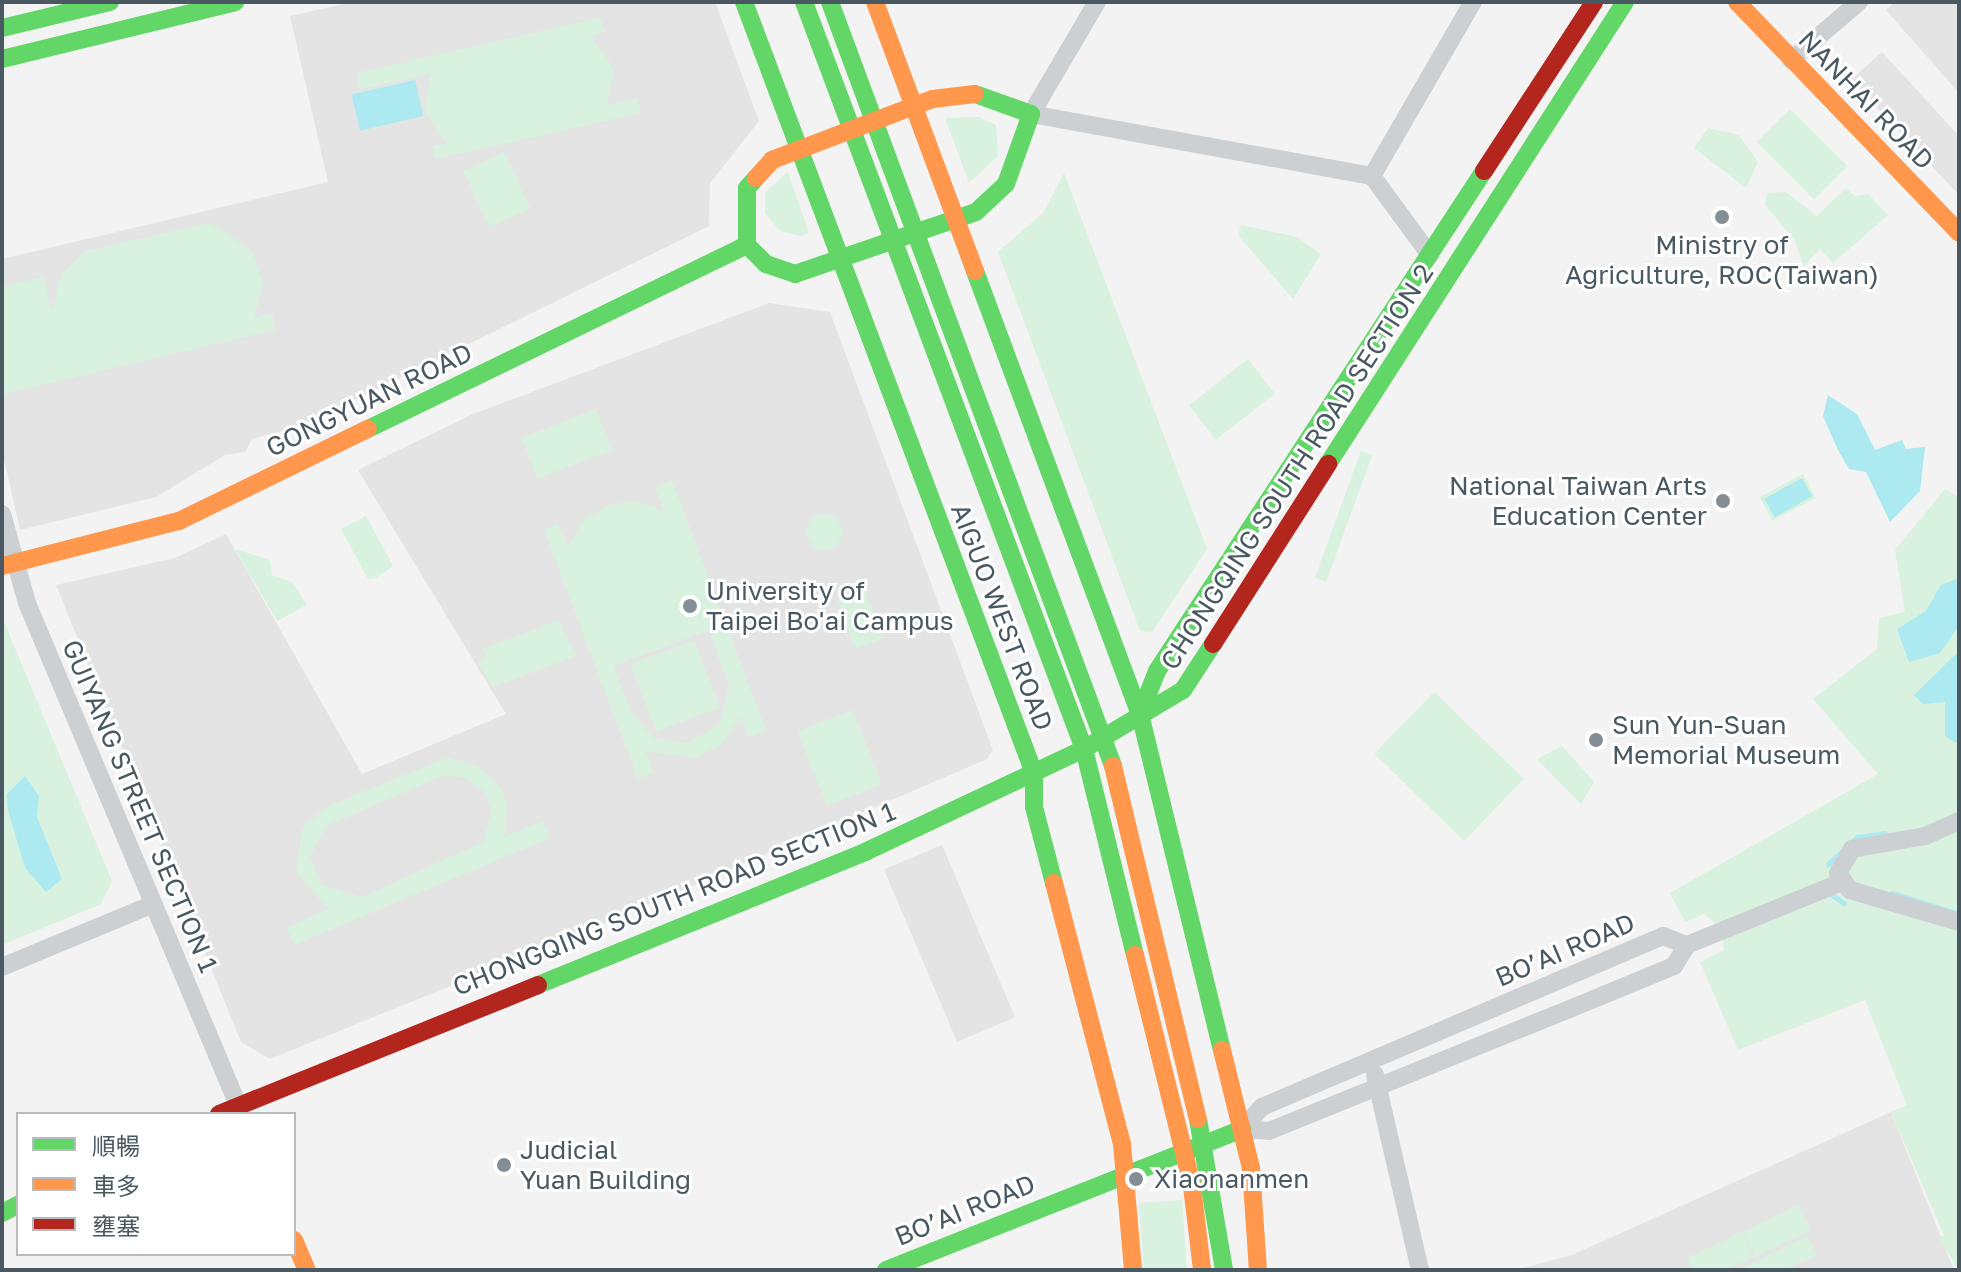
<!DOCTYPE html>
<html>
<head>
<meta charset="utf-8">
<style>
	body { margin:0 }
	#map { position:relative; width:1961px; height:1272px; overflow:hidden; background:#f3f3f3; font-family:"Golos Text","Noto Sans TC",sans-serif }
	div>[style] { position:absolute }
	.education>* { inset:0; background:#e5e4e5; transform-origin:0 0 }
	.green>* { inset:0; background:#d8f2df; transform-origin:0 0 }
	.round { border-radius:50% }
	.water>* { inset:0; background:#ace9f1; transform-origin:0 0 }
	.stream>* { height:5px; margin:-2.5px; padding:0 2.5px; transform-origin:2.5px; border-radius:2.5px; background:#ace9f1 }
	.street>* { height:18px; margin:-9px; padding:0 9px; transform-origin:9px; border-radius:9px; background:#cdd0d2 }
	.fast>* { height:18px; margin:-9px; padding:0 9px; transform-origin:9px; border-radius:9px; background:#63d668 }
	.slow>* { height:18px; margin:-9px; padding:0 9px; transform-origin:9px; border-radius:9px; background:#ff974d }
	.jam>* { height:18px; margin:-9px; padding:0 9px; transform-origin:9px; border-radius:9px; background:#b3261e }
	.dots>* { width:22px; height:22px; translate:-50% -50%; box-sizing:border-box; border:4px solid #fff; border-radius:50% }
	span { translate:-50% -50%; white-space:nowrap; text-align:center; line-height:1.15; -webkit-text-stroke:6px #fff; paint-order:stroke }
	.street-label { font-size:26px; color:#495861 }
	.poi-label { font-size:26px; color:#495861 }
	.right { translate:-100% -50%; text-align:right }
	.left { translate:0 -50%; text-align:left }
	.frame { position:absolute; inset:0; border:4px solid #495861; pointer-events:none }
	.legend { position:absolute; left:16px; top:1112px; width:280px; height:144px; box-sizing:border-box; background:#fff; border:2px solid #b6bcc0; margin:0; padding:10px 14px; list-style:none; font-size:24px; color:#495861 }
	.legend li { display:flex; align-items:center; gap:16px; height:40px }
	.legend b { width:40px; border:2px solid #b6bcc0 }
</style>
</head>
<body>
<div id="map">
	<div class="education">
		<i style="clip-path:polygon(353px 2px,715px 2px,759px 121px,710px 183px,709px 226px,304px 425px,252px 439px,245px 452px,225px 455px,156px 497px,20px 530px,2px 450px,2px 259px,328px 182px,290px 16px)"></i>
		<i style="clip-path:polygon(1895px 2px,1959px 2px,1959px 93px,1886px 10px)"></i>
		<i style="clip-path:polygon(1882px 52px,1959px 136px,1959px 195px,1851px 80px)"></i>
		<i style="clip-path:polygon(769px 303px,830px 312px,993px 750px,987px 759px,594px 928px,270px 1059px,241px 1042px,56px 585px,175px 558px,226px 534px,362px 774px,506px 714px,358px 470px,473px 414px)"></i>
		<i style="left:942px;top:845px;width:187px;height:63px;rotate:67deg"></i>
		<i style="clip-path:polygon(1891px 1112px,1954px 1270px,1516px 1270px,1572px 1255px)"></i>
	</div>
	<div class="green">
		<i style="clip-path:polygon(600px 18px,605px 32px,591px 36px,614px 69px,607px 105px,637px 98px,641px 113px,435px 159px,432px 146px,447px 143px,425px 113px,430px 74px,360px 89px,357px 73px)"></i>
		<i style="left:1790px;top:109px;width:81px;height:47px;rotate:45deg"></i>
		<i style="clip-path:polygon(980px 117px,996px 125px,998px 156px,969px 183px,945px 118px)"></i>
		<i style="clip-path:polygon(1708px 128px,1739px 135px,1758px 162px,1746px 188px,1694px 148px)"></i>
		<i style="left:504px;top:152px;width:62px;height:45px;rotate:65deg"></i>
		<i style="clip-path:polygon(788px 172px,809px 233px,800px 236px,780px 231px,765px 213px,765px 192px)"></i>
		<i style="clip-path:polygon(1064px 173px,1207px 549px,1152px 632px,1140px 631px,998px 252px,1044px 212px)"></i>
		<i style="clip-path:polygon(1846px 188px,1855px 196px,1868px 194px,1888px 215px,1833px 263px,1820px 249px,1804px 266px,1794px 239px,1765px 205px,1767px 193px,1786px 192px,1817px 216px)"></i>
		<i style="clip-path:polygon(210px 223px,252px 251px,263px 284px,254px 318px,272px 313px,275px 330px,3px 394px,2px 287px,43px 277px,52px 314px,61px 274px,85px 251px)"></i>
		<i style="clip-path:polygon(1241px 225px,1297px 237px,1321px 254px,1293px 299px,1238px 235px)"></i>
		<i style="left:1248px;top:359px;width:44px;height:75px;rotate:52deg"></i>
		<i style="left:596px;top:409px;width:44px;height:80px;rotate:69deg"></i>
		<i style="left:1361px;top:451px;width:12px;height:135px;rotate:20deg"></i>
		<i style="left:1803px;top:474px;width:27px;height:49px;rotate:62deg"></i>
		<i style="clip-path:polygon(evenodd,672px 480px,766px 731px,749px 737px,741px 717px,721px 745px,695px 758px,646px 751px,653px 773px,638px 779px,544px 530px,558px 524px,568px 546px,584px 520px,606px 506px,634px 501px,663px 510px,655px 487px,672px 480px,709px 630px,729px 686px,719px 725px,688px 743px,654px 738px,631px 713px,614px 666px,709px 630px)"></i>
		<i style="clip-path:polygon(1945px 489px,1959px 498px,1959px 1270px,1939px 1238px,1944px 1235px,1891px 1112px,1907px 1105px,1865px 1000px,1738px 1050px,1700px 962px,1724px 950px,1722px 929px,1704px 914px,1685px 922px,1670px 893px,1878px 774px,1813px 699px,1877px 649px,1879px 618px,1905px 612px,1895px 550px)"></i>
		<i class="round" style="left:806px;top:514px;width:36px;height:36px"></i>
		<i style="clip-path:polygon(366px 516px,393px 566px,376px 578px,368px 579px,341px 529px)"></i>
		<i style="clip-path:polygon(235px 549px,270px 560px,272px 575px,292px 582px,307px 605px,277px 621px)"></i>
		<i style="left:865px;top:590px;width:52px;height:29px;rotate:70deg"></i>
		<i style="clip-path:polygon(2px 617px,112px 881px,101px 904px,2px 945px)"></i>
		<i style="clip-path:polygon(559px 620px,576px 656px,493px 687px,478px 662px,487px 657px,483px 649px)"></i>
		<i style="left:694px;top:640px;width:72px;height:68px;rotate:69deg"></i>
		<i style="left:1434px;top:692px;width:125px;height:86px;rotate:44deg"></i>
		<i style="left:853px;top:710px;width:80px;height:59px;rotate:69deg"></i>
		<i style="clip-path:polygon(1562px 746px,1594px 782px,1581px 804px,1537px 759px)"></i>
		<i style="clip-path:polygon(evenodd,448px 758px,478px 766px,499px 785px,508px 806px,504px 837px,543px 821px,550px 838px,294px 945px,287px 928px,328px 909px,296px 872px,303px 827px,326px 807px,448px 758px,442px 776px,463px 777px,485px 792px,492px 812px,483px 842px,362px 897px,322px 885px,310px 857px,326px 826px,442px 776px)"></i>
		<i style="left:1182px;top:1200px;width:70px;height:43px;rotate:86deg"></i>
		<i style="left:1798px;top:1205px;width:28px;height:61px;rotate:64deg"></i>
		<i style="clip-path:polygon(1742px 1232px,1754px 1257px,1726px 1270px,1693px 1270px,1687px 1258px)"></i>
		<i style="clip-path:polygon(1808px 1236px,1817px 1255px,1785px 1270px,1738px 1270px)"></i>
	</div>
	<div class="water">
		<i style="left:415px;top:80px;width:37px;height:65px;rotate:77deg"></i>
		<i style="clip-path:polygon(1828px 395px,1857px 414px,1875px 450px,1902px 440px,1906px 449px,1925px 447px,1920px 491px,1890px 522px,1866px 472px,1849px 469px,1838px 450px,1823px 416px)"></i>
		<i style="left:1802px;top:478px;width:21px;height:43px;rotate:61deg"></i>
		<i style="clip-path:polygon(1959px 578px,1958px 627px,1940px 653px,1909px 662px,1897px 629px,1926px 611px,1941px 585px)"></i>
		<i style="clip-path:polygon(1959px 651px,1957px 685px,1958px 744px,1945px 736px,1945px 702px,1923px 704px,1914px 695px)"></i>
		<i style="clip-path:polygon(25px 776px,39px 796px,37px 817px,62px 879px,46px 892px,25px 868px,8px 810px,7px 794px)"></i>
	</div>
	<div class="stream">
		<i style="left:1828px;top:864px;width:40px;rotate:-43deg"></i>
		<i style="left:1857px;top:837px;width:28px;rotate:-8deg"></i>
		<i style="left:1829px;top:893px;width:18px;rotate:34deg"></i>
		<i style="left:1892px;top:893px;width:70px;rotate:17.4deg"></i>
	</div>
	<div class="street">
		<i style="left:1097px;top:2px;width:130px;rotate:120.5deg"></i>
		<i style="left:1031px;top:114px;width:347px;rotate:10.3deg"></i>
		<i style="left:1372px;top:176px;width:98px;rotate:53.7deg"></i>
		<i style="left:1791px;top:60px;width:89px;rotate:-40.5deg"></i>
		<i style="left:1372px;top:176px;width:201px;rotate:-59.9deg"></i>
		<i style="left:2px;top:514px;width:92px;rotate:74.3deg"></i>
		<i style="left:27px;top:603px;width:545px;rotate:67.2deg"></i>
		<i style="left:1959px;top:821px;width:37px;rotate:156deg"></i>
		<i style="left:1925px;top:836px;width:74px;rotate:169.9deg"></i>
		<i style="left:1852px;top:849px;width:28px;rotate:120deg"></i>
		<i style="left:1838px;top:873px;width:21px;rotate:55deg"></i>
		<i style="left:1850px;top:890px;width:114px;rotate:16.4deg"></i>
		<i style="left:1687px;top:945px;width:165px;rotate:-22.1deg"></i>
		<i style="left:2px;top:967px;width:164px;rotate:-22.6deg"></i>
		<i style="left:1375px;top:1075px;width:200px;rotate:77deg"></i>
		<i style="left:1242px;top:1129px;width:30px;rotate:-48deg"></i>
		<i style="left:1262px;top:1107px;width:436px;rotate:-23.1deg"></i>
		<i style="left:1663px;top:936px;width:26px;rotate:21deg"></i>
		<i style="left:1242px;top:1129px;width:27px;rotate:4deg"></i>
		<i style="left:1269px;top:1131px;width:309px;rotate:-22.1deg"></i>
		<i style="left:1555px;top:1015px;width:129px;rotate:-22.4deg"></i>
		<i style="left:1674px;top:966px;width:25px;rotate:-58deg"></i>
	</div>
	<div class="fast">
		<i style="left:744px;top:2px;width:824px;rotate:69.39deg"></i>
		<i style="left:1034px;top:773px;width:34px;rotate:90deg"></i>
		<i style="left:1034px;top:807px;width:79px;rotate:75.3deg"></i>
		<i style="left:804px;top:2px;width:798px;rotate:69.45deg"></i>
		<i style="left:1084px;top:749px;width:212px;rotate:76.1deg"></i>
		<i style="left:830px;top:2px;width:815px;rotate:69.67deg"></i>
		<i style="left:2px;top:28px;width:111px;rotate:-13.5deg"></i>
		<i style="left:2px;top:59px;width:240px;rotate:-13.7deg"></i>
		<i style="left:756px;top:178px;width:13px;rotate:132deg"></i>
		<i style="left:747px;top:188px;width:57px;rotate:90deg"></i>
		<i style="left:747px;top:245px;width:27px;rotate:45deg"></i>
		<i style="left:766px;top:264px;width:31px;rotate:19deg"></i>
		<i style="left:795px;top:274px;width:191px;rotate:-18.9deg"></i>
		<i style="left:976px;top:212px;width:41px;rotate:-43deg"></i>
		<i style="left:1006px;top:184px;width:74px;rotate:-70.3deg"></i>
		<i style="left:1031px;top:114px;width:59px;rotate:-160.3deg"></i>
		<i style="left:975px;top:271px;width:473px;rotate:69.6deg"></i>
		<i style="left:1140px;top:714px;width:346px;rotate:76.3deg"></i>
		<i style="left:368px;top:429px;width:421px;rotate:-25.9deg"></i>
		<i style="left:1328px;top:464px;width:549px;rotate:-57.26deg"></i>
		<i style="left:1140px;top:714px;width:46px;rotate:-68.4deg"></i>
		<i style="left:1157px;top:671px;width:597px;rotate:-56.82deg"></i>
		<i style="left:538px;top:985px;width:353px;rotate:-22.1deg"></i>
		<i style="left:865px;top:852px;width:242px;rotate:-25.2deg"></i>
		<i style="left:1084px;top:749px;width:115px;rotate:-30.8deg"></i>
		<i style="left:1183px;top:690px;width:55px;rotate:-56.9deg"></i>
		<i style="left:1198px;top:1119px;width:153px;rotate:80.2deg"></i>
		<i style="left:2px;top:1213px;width:18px;rotate:-27deg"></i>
		<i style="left:886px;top:1270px;width:383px;rotate:-21.6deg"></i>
	</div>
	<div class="slow">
		<i style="left:875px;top:2px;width:287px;rotate:69.6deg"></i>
		<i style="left:1737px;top:2px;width:320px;rotate:46.1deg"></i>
		<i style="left:756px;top:178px;width:24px;rotate:-48deg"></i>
		<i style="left:772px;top:160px;width:172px;rotate:-20.8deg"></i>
		<i style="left:933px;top:99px;width:42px;rotate:-6.8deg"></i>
		<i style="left:2px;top:566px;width:183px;rotate:-14.3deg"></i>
		<i style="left:179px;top:521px;width:210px;rotate:-26deg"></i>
		<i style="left:1113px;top:766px;width:363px;rotate:76.5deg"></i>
		<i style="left:1054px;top:883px;width:270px;rotate:75.4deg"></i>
		<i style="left:1122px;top:1144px;width:126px;rotate:85deg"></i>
		<i style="left:1135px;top:955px;width:238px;rotate:76.1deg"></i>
		<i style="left:1192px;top:1186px;width:85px;rotate:83.2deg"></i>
		<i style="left:1222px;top:1050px;width:122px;rotate:76.2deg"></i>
		<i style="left:1251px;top:1168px;width:102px;rotate:86.1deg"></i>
		<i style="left:294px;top:1240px;width:33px;rotate:67deg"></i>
	</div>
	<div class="jam">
		<i style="left:1484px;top:171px;width:202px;rotate:-56.9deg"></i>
		<i style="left:1213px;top:644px;width:214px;rotate:-57.4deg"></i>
		<i style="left:219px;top:1114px;width:344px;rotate:-22deg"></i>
	</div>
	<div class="dots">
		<i style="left:1722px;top:217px;background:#848e94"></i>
		<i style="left:1723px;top:501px;background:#848e94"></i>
		<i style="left:690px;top:606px;background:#848e94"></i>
		<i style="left:1596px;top:740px;background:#848e94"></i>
		<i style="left:504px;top:1165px;background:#848e94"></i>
		<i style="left:1136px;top:1179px;background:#848e94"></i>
	</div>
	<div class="street-label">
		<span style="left:1866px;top:100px;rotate:46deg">NANHAI ROAD</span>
		<span style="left:369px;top:400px;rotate:-26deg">GONGYUAN ROAD</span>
		<span style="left:1297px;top:467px;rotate:-57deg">CHONGQING SOUTH ROAD SECTION 2</span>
		<span style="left:1002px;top:617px;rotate:69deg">AIGUO WEST ROAD</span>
		<span style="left:140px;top:806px;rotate:67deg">GUIYANG STREET SECTION 1</span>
		<span style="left:674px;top:899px;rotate:-22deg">CHONGQING SOUTH ROAD SECTION 1</span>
		<span style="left:1565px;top:950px;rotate:-23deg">BO’AI ROAD</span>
		<span style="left:965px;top:1210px;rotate:-22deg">BO’AI ROAD</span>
	</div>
	<div class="poi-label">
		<span style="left:1722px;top:260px">Ministry of<br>Agriculture, ROC(Taiwan)</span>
		<span class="right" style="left:1707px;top:501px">National Taiwan Arts<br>Education Center</span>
		<span class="left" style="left:706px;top:606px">University of<br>Taipei Bo'ai Campus</span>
		<span class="left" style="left:1612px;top:740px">Sun Yun-Suan<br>Memorial Museum</span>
		<span class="left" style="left:520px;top:1165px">Judicial<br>Yuan Building</span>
		<span class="left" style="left:1154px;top:1179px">Xiaonanmen</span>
	</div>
	<div class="frame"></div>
	<ul class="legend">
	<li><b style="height:10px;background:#63d668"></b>順暢</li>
	<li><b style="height:10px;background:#ff974d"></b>車多</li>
	<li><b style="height:10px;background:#b3261e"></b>壅塞</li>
	</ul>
</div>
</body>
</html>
